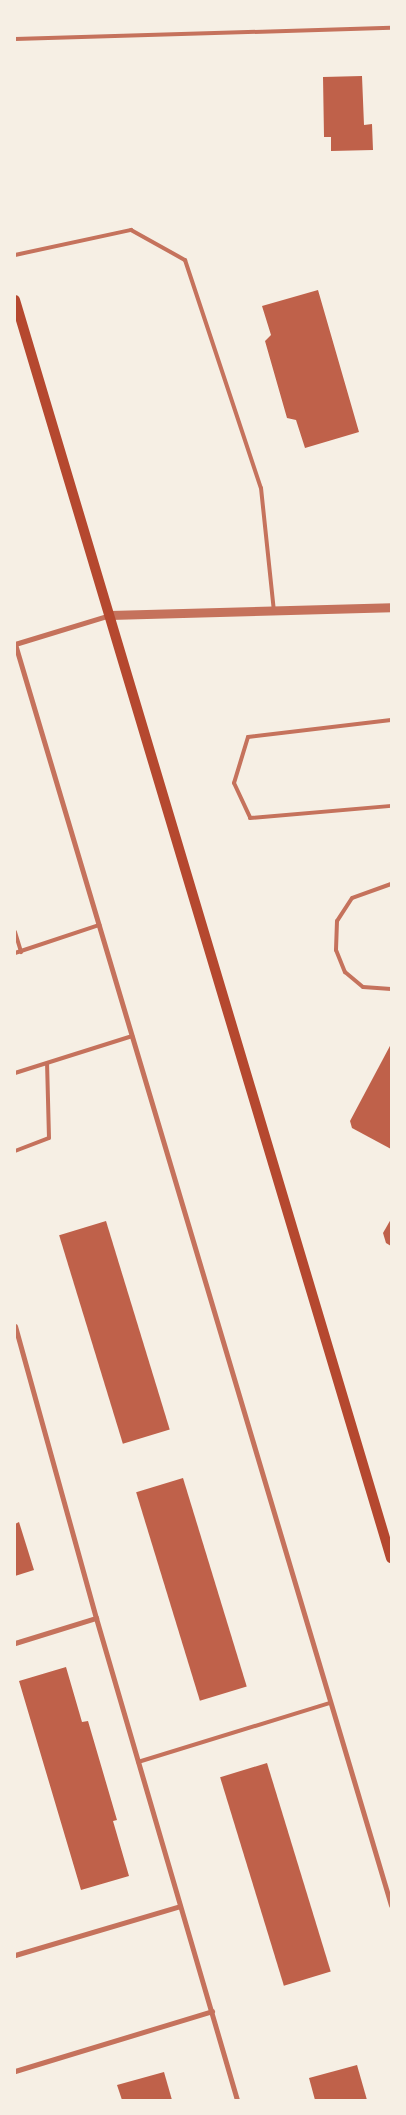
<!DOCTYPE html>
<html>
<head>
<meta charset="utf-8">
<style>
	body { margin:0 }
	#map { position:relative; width:406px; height:2115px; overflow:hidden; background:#f6efe4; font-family:"Open Sans",sans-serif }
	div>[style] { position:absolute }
	.building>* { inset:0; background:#bf614a; transform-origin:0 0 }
	.service>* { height:4px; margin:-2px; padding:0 2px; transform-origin:2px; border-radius:2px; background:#c5725c }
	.minor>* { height:5px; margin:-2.5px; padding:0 2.5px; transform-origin:2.5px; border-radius:2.5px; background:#c5725c }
	.tertiary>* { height:9px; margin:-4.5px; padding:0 4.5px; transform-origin:4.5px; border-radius:4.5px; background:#c5725c }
	.secondary>* { height:10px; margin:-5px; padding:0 5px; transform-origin:5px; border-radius:5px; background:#b5482f }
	span { translate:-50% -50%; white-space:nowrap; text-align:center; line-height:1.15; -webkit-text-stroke:5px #f6efe4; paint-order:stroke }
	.frame { position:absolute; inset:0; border:16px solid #f6efe4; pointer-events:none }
</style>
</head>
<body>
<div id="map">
	<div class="building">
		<i style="clip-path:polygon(362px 76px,364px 125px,372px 124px,373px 150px,331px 151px,331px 137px,324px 137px,323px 77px)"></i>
		<i style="clip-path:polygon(318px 290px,359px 432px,305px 448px,296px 420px,287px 418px,265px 341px,271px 335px,262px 306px)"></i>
		<i style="clip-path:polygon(391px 1044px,391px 1149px,352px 1128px,350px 1121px)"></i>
		<i style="clip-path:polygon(391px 1219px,391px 1246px,386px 1243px,383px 1233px)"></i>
		<i style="left:106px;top:1221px;width:218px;height:49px;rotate:73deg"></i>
		<i style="left:183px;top:1478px;width:218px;height:49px;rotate:73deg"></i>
		<i style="clip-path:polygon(19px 1522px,34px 1570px,15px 1576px,15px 1524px)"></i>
		<i style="clip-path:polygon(66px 1667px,82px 1722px,88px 1721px,117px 1820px,113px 1821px,129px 1876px,81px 1890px,19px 1681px)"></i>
		<i style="left:267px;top:1763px;width:218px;height:49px;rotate:73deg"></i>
		<i style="clip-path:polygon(357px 2065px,367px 2100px,315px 2100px,309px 2078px)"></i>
		<i style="clip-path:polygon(164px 2072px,172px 2100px,122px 2100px,117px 2085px)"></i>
	</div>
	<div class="service">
		<i style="left:15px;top:39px;width:376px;rotate:-1.7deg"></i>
		<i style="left:15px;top:255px;width:119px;rotate:-12.2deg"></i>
		<i style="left:131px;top:230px;width:62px;rotate:29.1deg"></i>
		<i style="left:185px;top:260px;width:240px;rotate:71.6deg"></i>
		<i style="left:261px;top:488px;width:124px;rotate:84deg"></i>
		<i style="left:391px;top:720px;width:144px;rotate:173.2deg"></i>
		<i style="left:248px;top:737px;width:48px;rotate:106.9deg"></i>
		<i style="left:234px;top:783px;width:38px;rotate:65deg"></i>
		<i style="left:250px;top:818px;width:142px;rotate:-4.9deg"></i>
		<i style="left:391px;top:884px;width:41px;rotate:160.3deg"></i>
		<i style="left:352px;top:898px;width:27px;rotate:123deg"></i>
		<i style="left:337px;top:921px;width:29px;rotate:92deg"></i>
		<i style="left:336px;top:950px;width:24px;rotate:68deg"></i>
		<i style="left:345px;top:972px;width:23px;rotate:40deg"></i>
		<i style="left:363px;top:987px;width:28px;rotate:4deg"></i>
		<i style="left:15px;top:932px;width:21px;rotate:73deg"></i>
		<i style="left:15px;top:953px;width:89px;rotate:-18.4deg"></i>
		<i style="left:15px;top:1073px;width:123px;rotate:-17.5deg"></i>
		<i style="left:15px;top:1151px;width:36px;rotate:-21deg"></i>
		<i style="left:49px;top:1138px;width:74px;rotate:-91.5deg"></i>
		<i style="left:138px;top:1762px;width:201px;rotate:-17.1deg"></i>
	</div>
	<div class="minor">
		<i style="left:15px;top:644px;width:1316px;rotate:73.4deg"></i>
		<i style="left:15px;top:644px;width:99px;rotate:-17deg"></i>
		<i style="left:15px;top:1326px;width:303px;rotate:74.5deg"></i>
		<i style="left:96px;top:1618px;width:502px;rotate:73.69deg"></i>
		<i style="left:15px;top:1643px;width:85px;rotate:-17.2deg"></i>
		<i style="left:15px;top:1955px;width:172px;rotate:-16.5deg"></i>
		<i style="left:15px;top:2071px;width:206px;rotate:-16.9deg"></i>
	</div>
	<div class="tertiary">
		<i style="left:110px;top:615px;width:281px;rotate:-1.6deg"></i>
	</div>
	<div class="secondary">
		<i style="left:15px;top:300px;width:1313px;rotate:73.36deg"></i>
	</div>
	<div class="frame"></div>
</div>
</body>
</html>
